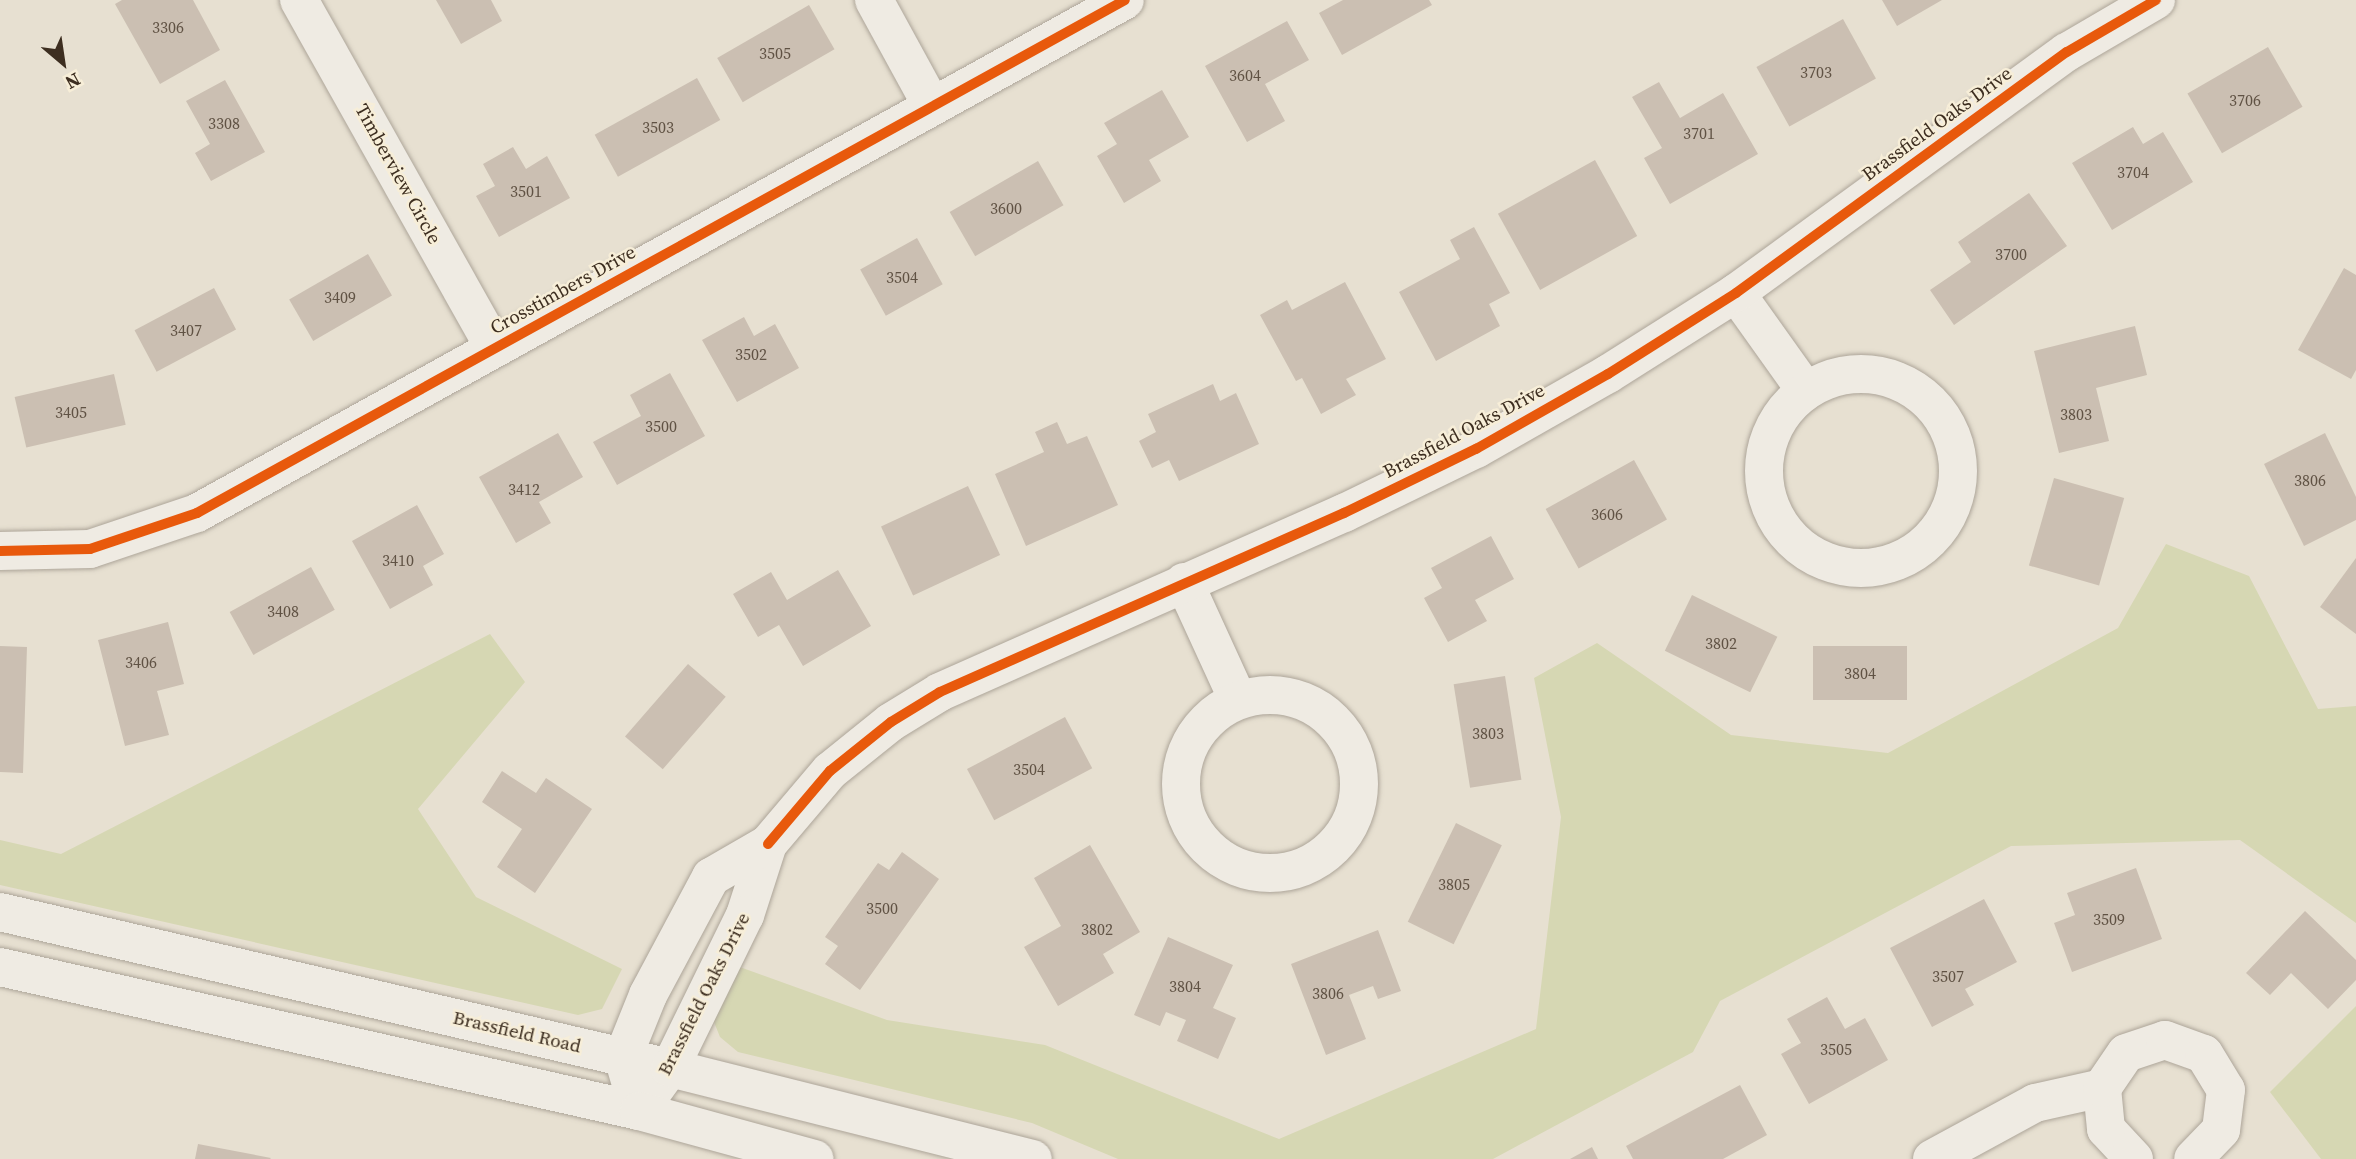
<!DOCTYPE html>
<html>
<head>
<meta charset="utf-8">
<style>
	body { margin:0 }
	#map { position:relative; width:2356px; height:1159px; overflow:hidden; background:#e7e0d1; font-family:"Source Serif 4",serif }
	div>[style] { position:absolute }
	.green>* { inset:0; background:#d6d7b3 }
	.building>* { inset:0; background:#cbbfb2; transform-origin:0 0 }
	.roads { filter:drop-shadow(0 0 2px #ada599) drop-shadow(0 0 2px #ada599) }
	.minor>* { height:38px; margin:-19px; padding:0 19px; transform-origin:19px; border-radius:19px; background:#efebe3 }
	.minor>.ring { margin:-19px; padding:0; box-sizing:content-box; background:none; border:38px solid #efebe3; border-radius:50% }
	.cycleway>* { height:10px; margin:-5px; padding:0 5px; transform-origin:5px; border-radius:5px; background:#e8590c }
	span { translate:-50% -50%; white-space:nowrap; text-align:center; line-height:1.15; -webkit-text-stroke:5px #f7eed8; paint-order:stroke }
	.number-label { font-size:16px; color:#605244 }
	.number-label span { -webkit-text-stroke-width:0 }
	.street-label { font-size:19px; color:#3d2e20 }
	.north { position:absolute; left:28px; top:28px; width:70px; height:70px; -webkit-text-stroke:5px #f7eed8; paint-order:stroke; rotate:151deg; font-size:19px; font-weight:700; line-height:28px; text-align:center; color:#3d2e20 }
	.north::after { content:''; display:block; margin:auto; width:24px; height:32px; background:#3d2e20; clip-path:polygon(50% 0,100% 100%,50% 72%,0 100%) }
</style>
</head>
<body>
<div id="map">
	<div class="green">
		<i style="clip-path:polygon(2166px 544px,2249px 576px,2318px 709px,2356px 706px,2356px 923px,2240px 840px,2011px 846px,1720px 1001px,1693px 1052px,1493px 1159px,1118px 1159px,1032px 1123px,738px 1052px,720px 1037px,712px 1017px,737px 966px,887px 1020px,1045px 1045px,1279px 1139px,1536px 1029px,1561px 817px,1534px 678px,1597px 643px,1731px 735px,1888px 753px,2118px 628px)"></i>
		<i style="clip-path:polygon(490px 634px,525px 682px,418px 809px,476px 897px,622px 969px,602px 1009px,578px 1015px,0 885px,0 840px,61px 854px)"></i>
		<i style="clip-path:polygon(2356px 1006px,2356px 1159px,2321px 1159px,2270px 1092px)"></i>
	</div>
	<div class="building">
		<i style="clip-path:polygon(122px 0,193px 0,220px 50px,160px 84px,115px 4px)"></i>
		<i style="clip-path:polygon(436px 0,491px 0,502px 21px,461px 44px)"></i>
		<i style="clip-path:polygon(1343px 0,1429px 0,1432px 5px,1342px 55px,1319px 13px)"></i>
		<i style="clip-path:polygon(1882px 0,1942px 0,1897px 26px)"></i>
		<i style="left:809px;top:5px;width:51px;height:106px;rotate:60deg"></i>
		<i style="left:1843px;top:19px;width:68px;height:99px;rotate:61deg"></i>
		<i style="clip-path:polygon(1287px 21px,1309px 60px,1265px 84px,1285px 121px,1247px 142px,1205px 66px)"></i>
		<i style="left:2268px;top:47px;width:69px;height:93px;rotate:60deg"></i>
		<i style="left:697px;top:78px;width:48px;height:117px;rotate:61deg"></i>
		<i style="clip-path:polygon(225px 80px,265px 152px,211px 181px,195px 153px,210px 144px,186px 101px)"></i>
		<i style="clip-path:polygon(1659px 82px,1680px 118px,1723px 93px,1758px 154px,1670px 204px,1644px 158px,1662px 148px,1632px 97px)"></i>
		<i style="clip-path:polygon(1162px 90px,1189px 137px,1149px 160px,1161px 181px,1124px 203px,1097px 156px,1117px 144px,1104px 123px)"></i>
		<i style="clip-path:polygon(2133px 127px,2143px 144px,2163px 132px,2193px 182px,2112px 230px,2072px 163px)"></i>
		<i style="clip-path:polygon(513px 147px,526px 169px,547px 156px,570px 198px,499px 237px,476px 196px,495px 186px,483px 164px)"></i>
		<i style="left:1595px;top:160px;width:87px;height:111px;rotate:61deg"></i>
		<i style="left:1038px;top:161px;width:51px;height:102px;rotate:60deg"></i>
		<i style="clip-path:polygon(2029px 193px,2067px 246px,1954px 325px,1930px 290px,1971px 262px,1958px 242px)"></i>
		<i style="clip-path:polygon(1474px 227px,1510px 293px,1489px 304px,1500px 326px,1436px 361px,1399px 292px,1460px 259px,1450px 240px)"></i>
		<i style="left:917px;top:238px;width:53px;height:65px;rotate:61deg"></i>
		<i style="left:368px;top:254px;width:48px;height:91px;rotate:60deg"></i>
		<i style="clip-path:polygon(2344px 268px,2356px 275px,2356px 370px,2351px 379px,2298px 350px)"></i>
		<i style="clip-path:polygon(1345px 282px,1386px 359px,1346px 379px,1356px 395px,1321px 414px,1302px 378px,1296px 381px,1260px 315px,1287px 300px,1292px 310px)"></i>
		<i style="left:214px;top:288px;width:47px;height:90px;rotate:62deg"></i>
		<i style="clip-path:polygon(744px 317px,754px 336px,775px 324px,799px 368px,737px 402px,702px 340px)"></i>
		<i style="clip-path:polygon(2135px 326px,2147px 375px,2096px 388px,2109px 441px,2059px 453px,2034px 351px)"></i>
		<i style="clip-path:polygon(670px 373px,705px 436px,617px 485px,593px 442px,641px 416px,630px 395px)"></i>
		<i style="left:114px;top:374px;width:52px;height:102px;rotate:77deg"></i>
		<i style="clip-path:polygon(1213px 384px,1220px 401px,1236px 393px,1259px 444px,1179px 481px,1169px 460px,1152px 468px,1139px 441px,1156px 432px,1148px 414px)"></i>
		<i style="clip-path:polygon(1057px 422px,1067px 444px,1087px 436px,1118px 505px,1026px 546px,995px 474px,1044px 452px,1035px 432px)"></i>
		<i style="clip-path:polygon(558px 433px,583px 477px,539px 502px,551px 523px,516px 543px,479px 477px)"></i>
		<i style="clip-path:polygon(2325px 433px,2356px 497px,2356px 520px,2304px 546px,2264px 464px)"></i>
		<i style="left:1634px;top:460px;width:68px;height:101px;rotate:61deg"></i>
		<i style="left:2054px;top:478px;width:73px;height:91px;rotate:16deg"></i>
		<i style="left:968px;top:486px;width:76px;height:96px;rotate:65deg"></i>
		<i style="clip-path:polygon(417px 505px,444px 554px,423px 566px,433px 585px,390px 609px,352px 541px)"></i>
		<i style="clip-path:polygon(1491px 536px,1514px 579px,1475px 600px,1487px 621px,1448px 642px,1424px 598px,1442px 588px,1431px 568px)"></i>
		<i style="clip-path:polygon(2356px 558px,2356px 634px,2320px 607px)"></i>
		<i style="left:311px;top:567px;width:49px;height:93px;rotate:61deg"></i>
		<i style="clip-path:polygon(838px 570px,871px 626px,803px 666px,779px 625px,758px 637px,733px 594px,771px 572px,787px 600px)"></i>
		<i style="left:1692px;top:595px;width:95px;height:62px;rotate:26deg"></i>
		<i style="clip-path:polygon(168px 622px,184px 684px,157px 691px,169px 735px,125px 746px,98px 640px)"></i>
		<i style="clip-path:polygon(0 646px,27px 647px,23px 773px,0 772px)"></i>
		<i style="left:1907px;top:646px;width:54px;height:94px;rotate:90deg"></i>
		<i style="left:688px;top:664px;width:50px;height:96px;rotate:41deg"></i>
		<i style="left:1505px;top:676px;width:105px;height:52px;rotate:81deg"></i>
		<i style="left:1065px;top:717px;width:58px;height:111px;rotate:62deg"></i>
		<i style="clip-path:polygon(502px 771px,536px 793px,546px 778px,592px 809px,535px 893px,497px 867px,522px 829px,482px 802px)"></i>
		<i style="left:1456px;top:823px;width:51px;height:110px;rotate:26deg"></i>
		<i style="clip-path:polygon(1090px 845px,1140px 932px,1103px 954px,1114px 973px,1058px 1006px,1024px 947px,1061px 926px,1034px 878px)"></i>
		<i style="clip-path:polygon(902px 852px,939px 879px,860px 990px,825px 964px,838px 946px,825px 937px,878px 863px,889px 870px)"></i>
		<i style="clip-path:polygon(2136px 868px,2162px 939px,2072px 972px,2054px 923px,2075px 915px,2067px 893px)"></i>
		<i style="clip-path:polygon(1984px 899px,2017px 962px,1965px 989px,1974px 1005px,1932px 1027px,1890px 948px)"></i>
		<i style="clip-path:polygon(2305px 911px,2356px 960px,2356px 980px,2328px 1009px,2291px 973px,2270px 995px,2246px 973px)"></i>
		<i style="clip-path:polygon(1378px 930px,1401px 991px,1378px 999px,1373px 986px,1349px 995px,1366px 1039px,1326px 1055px,1291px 964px)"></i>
		<i style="clip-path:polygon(1168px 937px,1233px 965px,1213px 1008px,1236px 1018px,1218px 1059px,1177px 1041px,1186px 1020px,1166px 1012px,1160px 1026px,1134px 1015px)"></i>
		<i style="clip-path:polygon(1827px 997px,1845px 1029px,1865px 1018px,1888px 1060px,1809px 1104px,1781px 1054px,1801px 1043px,1787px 1019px)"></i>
		<i style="clip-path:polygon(1740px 1085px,1767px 1135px,1723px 1159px,1633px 1159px,1626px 1146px)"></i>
		<i style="clip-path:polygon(198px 1144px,271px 1158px,270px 1159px,195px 1159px)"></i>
		<i style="clip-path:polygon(1592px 1147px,1598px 1159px,1570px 1159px)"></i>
	</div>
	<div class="roads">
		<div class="minor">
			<i style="left:299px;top:0;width:399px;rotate:60.7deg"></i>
			<i style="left:874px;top:0;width:121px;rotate:61.3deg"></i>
			<i style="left:1736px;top:293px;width:120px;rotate:54.5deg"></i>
			<i class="ring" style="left:1764px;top:374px;width:156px;height:156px"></i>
			<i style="left:0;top:551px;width:90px;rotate:-1.3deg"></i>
			<i style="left:90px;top:549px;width:113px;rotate:-18.6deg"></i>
			<i style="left:197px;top:513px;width:1060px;rotate:-28.93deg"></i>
			<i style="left:1184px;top:582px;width:130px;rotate:65.4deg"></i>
			<i class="ring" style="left:1181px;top:695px;width:140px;height:140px"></i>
			<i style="left:768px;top:844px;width:96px;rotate:-49.7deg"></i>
			<i style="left:830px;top:771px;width:78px;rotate:-38.8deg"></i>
			<i style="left:891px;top:722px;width:57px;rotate:-31.5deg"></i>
			<i style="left:940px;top:692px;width:442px;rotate:-23.9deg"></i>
			<i style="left:1344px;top:513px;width:147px;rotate:-25.9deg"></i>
			<i style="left:1476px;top:449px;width:152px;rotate:-29.6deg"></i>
			<i style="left:1608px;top:374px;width:151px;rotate:-32.3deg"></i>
			<i style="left:1736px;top:293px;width:409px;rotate:-36.1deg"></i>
			<i style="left:2067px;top:52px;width:103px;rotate:-30.3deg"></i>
			<i style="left:768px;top:844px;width:75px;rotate:107.9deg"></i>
			<i style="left:745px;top:915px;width:170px;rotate:116.1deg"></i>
			<i style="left:670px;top:1068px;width:53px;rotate:125.8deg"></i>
			<i style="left:639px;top:1111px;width:56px;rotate:-106.5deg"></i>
			<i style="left:623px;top:1057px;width:67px;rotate:-68deg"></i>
			<i style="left:648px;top:995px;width:134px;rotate:-61.9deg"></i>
			<i style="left:711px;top:877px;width:66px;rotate:-30.1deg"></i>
			<i style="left:0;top:912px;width:688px;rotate:13.11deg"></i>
			<i style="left:670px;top:1068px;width:374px;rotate:14.1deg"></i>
			<i style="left:0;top:967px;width:655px;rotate:12.7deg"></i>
			<i style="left:639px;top:1111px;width:182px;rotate:15.3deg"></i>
			<i style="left:1932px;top:1159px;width:117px;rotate:-28.5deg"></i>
			<i style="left:2035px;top:1103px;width:69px;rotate:-12.6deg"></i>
			<i style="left:2134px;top:1159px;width:41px;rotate:-133deg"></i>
			<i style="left:2106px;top:1129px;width:41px;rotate:-95.6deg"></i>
			<i style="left:2102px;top:1088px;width:42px;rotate:-55.6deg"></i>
			<i style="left:2126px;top:1053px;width:41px;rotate:-18.4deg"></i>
			<i style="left:2165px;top:1040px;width:41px;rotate:19.7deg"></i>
			<i style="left:2204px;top:1054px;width:42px;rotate:58.6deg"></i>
			<i style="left:2226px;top:1090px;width:40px;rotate:97.1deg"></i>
			<i style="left:2221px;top:1130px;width:40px;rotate:134deg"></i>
		</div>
	</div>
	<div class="cycleway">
		<i style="left:0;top:551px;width:90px;rotate:-1.3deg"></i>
		<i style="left:90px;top:549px;width:113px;rotate:-18.6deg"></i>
		<i style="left:197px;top:513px;width:1060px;rotate:-28.93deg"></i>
		<i style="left:768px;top:844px;width:96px;rotate:-49.7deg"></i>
		<i style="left:830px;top:771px;width:78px;rotate:-38.8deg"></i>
		<i style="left:891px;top:722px;width:57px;rotate:-31.5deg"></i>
		<i style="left:940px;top:692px;width:442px;rotate:-23.9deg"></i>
		<i style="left:1344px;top:513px;width:147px;rotate:-25.9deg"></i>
		<i style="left:1476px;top:449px;width:152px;rotate:-29.6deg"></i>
		<i style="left:1608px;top:374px;width:151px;rotate:-32.3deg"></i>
		<i style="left:1736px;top:293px;width:409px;rotate:-36.1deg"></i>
		<i style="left:2067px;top:52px;width:103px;rotate:-30.3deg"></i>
	</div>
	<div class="number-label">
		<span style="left:168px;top:27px">3306</span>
		<span style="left:775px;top:53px">3505</span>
		<span style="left:1816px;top:72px">3703</span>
		<span style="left:1245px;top:75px">3604</span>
		<span style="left:2245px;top:100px">3706</span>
		<span style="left:224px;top:123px">3308</span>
		<span style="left:658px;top:127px">3503</span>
		<span style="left:1699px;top:133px">3701</span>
		<span style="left:2133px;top:172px">3704</span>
		<span style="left:526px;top:191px">3501</span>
		<span style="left:1006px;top:208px">3600</span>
		<span style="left:2011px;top:254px">3700</span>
		<span style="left:902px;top:277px">3504</span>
		<span style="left:340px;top:297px">3409</span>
		<span style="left:186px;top:330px">3407</span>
		<span style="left:751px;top:354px">3502</span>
		<span style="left:71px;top:412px">3405</span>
		<span style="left:2076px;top:414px">3803</span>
		<span style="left:661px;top:426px">3500</span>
		<span style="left:2310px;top:480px">3806</span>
		<span style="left:524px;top:489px">3412</span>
		<span style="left:1607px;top:514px">3606</span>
		<span style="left:398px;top:560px">3410</span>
		<span style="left:283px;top:611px">3408</span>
		<span style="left:1721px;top:643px">3802</span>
		<span style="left:141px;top:662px">3406</span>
		<span style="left:1860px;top:673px">3804</span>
		<span style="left:1488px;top:733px">3803</span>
		<span style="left:1029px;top:769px">3504</span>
		<span style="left:1454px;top:884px">3805</span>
		<span style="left:882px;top:908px">3500</span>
		<span style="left:2109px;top:919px">3509</span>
		<span style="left:1097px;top:929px">3802</span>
		<span style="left:1948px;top:976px">3507</span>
		<span style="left:1185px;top:986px">3804</span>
		<span style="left:1328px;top:993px">3806</span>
		<span style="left:1836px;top:1049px">3505</span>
	</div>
	<div class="street-label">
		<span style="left:1937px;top:124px;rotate:-36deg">Brassfield Oaks Drive</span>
		<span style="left:398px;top:174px;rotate:61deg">Timberview Circle</span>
		<span style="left:563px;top:290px;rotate:-29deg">Crosstimbers Drive</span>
		<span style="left:1464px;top:431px;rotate:-28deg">Brassfield Oaks Drive</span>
		<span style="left:704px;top:994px;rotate:-63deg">Brassfield Oaks Drive</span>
		<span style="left:517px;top:1032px;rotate:13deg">Brassfield Road</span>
	</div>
	<div class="north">N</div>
</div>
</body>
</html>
